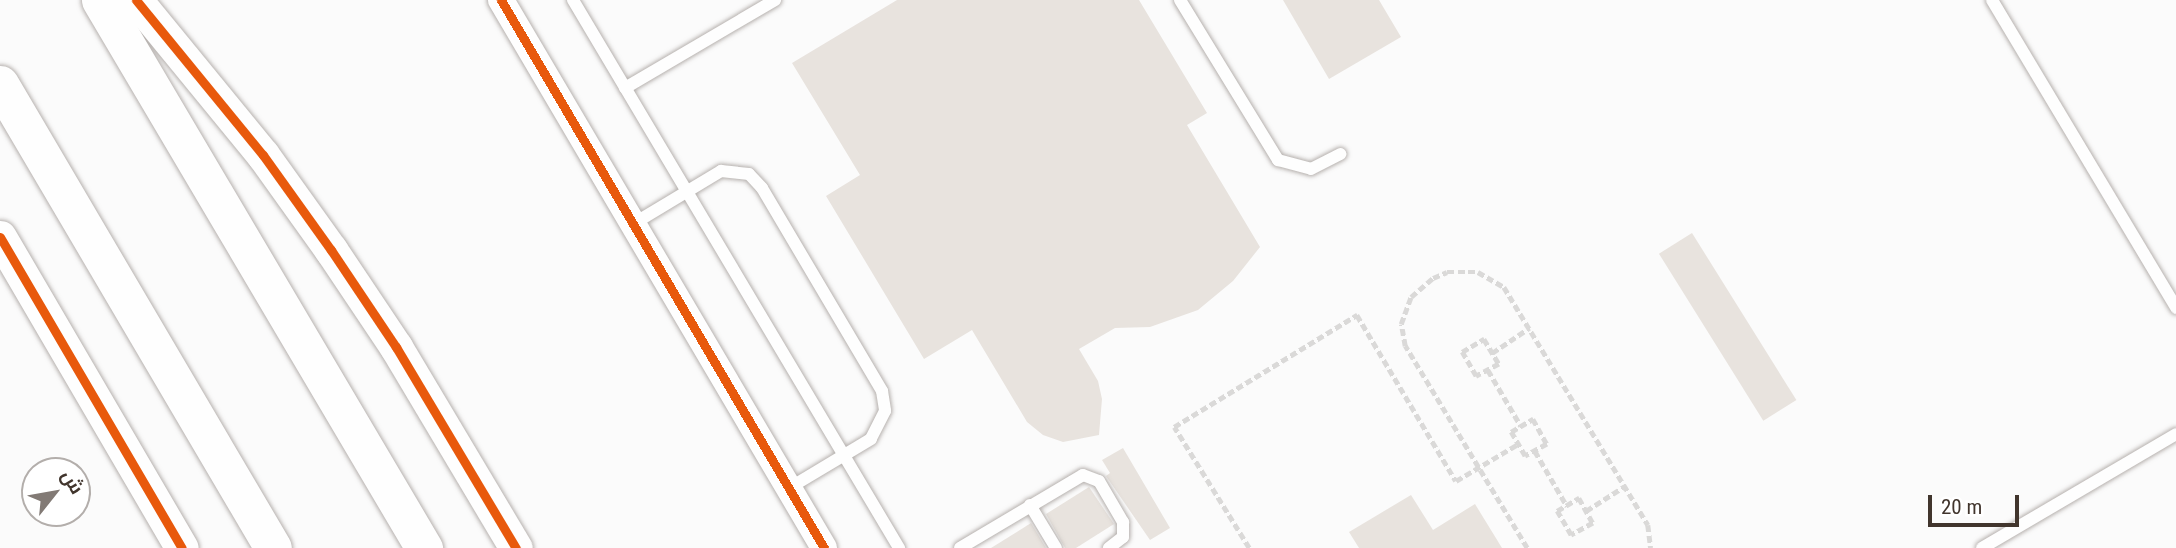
<!DOCTYPE html>
<html>
<head>
<meta charset="utf-8">
<style>
	body { margin:0 }
	#map { position:relative; width:2176px; height:548px; overflow:hidden; background:#fbfbfb; font-family:"Roboto Condensed",Cairo,sans-serif }
	div>[style] { position:absolute }
	.building>* { inset:0; background:#e8e3de; transform-origin:0 0 }
	.path>* { height:4.5px; margin-top:-2.25px; transform-origin:0; background:repeating-linear-gradient(90deg,#dad9d8 0 7px,transparent 0 10.5px) }
	.roads { filter:drop-shadow(0 0 2px #b6b1ae) drop-shadow(0 0 2px #b6b1ae) }
	.service>* { height:12px; margin:-6px; padding:0 6px; transform-origin:6px; border-radius:6px; background:#fefefe }
	.minor>* { height:26px; margin:-13px; padding:0 13px; transform-origin:13px; border-radius:13px; background:#fefefe }
	.tertiary>* { height:33px; margin:-16.5px; padding:0 16.5px; transform-origin:16.5px; border-radius:16.5px; background:#fefefe }
	.secondary>* { height:37px; margin:-18.5px; padding:0 18.5px; transform-origin:18.5px; border-radius:18.5px; background:#fefefe }
	.cycleway>* { height:9px; margin:-4.5px; padding:0 4.5px; transform-origin:4.5px; border-radius:4.5px; background:#e8590c }
	span { translate:-50% -50%; white-space:nowrap; text-align:center; line-height:1.15; -webkit-text-stroke:5px #fff; paint-order:stroke }
	.north { position:absolute; left:21px; top:457px; width:70px; height:70px; box-sizing:border-box; background:#fff; border:2px solid #b3aeab; border-radius:50%; rotate:59deg; font-size:19px; font-weight:700; line-height:28px; text-align:center; color:#41352d }
	.north::after { content:''; display:block; margin:auto; width:24px; height:32px; background:#827a75; clip-path:polygon(50% 0,100% 100%,50% 72%,0 100%) }
	.scale { position:absolute; left:1928px; top:495px; width:91px; height:32px; box-sizing:border-box; border:4px solid #41352d; border-top:0; padding-left:9px; font-size:21px; line-height:24px; white-space:nowrap; color:#41352d; -webkit-text-stroke:5px #fff; paint-order:stroke }
</style>
</head>
<body>
<div id="map">
	<div class="building">
		<i style="clip-path:polygon(897px 0,1139px 0,1207px 113px,1187px 125px,1260px 247px,1233px 281px,1198px 310px,1150px 327px,1115px 328px,1079px 349px,1098px 381px,1102px 399px,1099px 435px,1063px 442px,1043px 435px,1027px 422px,972px 330px,924px 359px,826px 196px,860px 175px,792px 63px)"></i>
		<i style="clip-path:polygon(1283px 0,1379px 0,1401px 37px,1329px 79px)"></i>
		<i style="left:1692px;top:233px;width:197px;height:39px;rotate:58deg"></i>
		<i style="clip-path:polygon(1123px 448px,1170px 528px,1150px 540px,1106px 476px,1110px 473px,1102px 460px)"></i>
		<i style="clip-path:polygon(1089px 487px,1114px 524px,1076px 548px,1065px 548px,1046px 514px)"></i>
		<i style="clip-path:polygon(1411px 495px,1433px 530px,1475px 504px,1502px 548px,1359px 548px,1349px 532px)"></i>
		<i style="clip-path:polygon(1031px 523px,1046px 548px,991px 548px)"></i>
	</div>
	<div class="path">
		<i style="left:1484px;top:339px;width:29px;rotate:59deg"></i>
		<i style="left:1499px;top:364px;width:26px;rotate:152deg"></i>
		<i style="left:1476px;top:376px;width:28px;rotate:-120deg"></i>
		<i style="left:1462px;top:352px;width:26px;rotate:-31deg"></i>
		<i style="left:1492px;top:353px;width:45px;rotate:-34deg"></i>
		<i style="left:1488px;top:370px;width:65px;rotate:59.5deg"></i>
		<i style="left:1533px;top:419px;width:29px;rotate:61deg"></i>
		<i style="left:1547px;top:444px;width:25px;rotate:151deg"></i>
		<i style="left:1525px;top:456px;width:28px;rotate:-120deg"></i>
		<i style="left:1511px;top:432px;width:26px;rotate:-31deg"></i>
		<i style="left:1535px;top:451px;width:64px;rotate:59.8deg"></i>
		<i style="left:1579px;top:498px;width:29px;rotate:61deg"></i>
		<i style="left:1593px;top:523px;width:25px;rotate:151deg"></i>
		<i style="left:1571px;top:535px;width:28px;rotate:-120deg"></i>
		<i style="left:1557px;top:511px;width:26px;rotate:-31deg"></i>
		<i style="left:1586px;top:511px;width:46px;rotate:-32.7deg"></i>
		<i style="left:1249px;top:548px;width:142px;rotate:-121.8deg"></i>
		<i style="left:1174px;top:427px;width:215px;rotate:-31.5deg"></i>
		<i style="left:1357px;top:315px;width:193px;rotate:59.2deg"></i>
		<i style="left:1456px;top:481px;width:72px;rotate:-30.8deg"></i>
		<i style="left:1527px;top:548px;width:236px;rotate:-121.1deg"></i>
		<i style="left:1405px;top:346px;width:22px;rotate:-100deg"></i>
		<i style="left:1401px;top:324px;width:29px;rotate:-70deg"></i>
		<i style="left:1411px;top:297px;width:29px;rotate:-41deg"></i>
		<i style="left:1433px;top:278px;width:15px;rotate:-23deg"></i>
		<i style="left:1447px;top:272px;width:31px"></i>
		<i style="left:1478px;top:272px;width:30px;rotate:30deg"></i>
		<i style="left:1504px;top:287px;width:278px;rotate:58.8deg"></i>
		<i style="left:1648px;top:525px;width:23px;rotate:83deg"></i>
	</div>
	<div class="roads">
		<div class="service">
			<i style="left:573px;top:0;width:638px;rotate:59.25deg"></i>
			<i style="left:1180px;top:0;width:188px;rotate:58.5deg"></i>
			<i style="left:1278px;top:160px;width:34px;rotate:15deg"></i>
			<i style="left:1311px;top:169px;width:33px;rotate:-27deg"></i>
			<i style="left:1992px;top:0;width:359px;rotate:59.1deg"></i>
			<i style="left:625px;top:88px;width:174px;rotate:-30.4deg"></i>
			<i style="left:633px;top:224px;width:103px;rotate:-31.1deg"></i>
			<i style="left:721px;top:171px;width:28px;rotate:6deg"></i>
			<i style="left:749px;top:174px;width:19px;rotate:47deg"></i>
			<i style="left:762px;top:188px;width:236px;rotate:59.4deg"></i>
			<i style="left:882px;top:391px;width:20px;rotate:81deg"></i>
			<i style="left:885px;top:411px;width:31px;rotate:117deg"></i>
			<i style="left:871px;top:439px;width:96px;rotate:149.1deg"></i>
			<i style="left:1030px;top:505px;width:50px;rotate:58.8deg"></i>
			<i style="left:960px;top:548px;width:143px;rotate:-30.7deg"></i>
			<i style="left:1083px;top:475px;width:17px;rotate:21deg"></i>
			<i style="left:1099px;top:481px;width:48px;rotate:59.7deg"></i>
			<i style="left:1123px;top:522px;width:15px;rotate:90deg"></i>
			<i style="left:1123px;top:537px;width:18px;rotate:142deg"></i>
			<i style="left:1982px;top:548px;width:225px;rotate:-30.4deg"></i>
		</div>
		<div class="minor">
			<i style="left:501px;top:0;width:636px;rotate:59.48deg"></i>
		</div>
		<div class="tertiary">
			<i style="left:136px;top:0;width:200px;rotate:50.7deg"></i>
			<i style="left:263px;top:155px;width:117px;rotate:54.4deg"></i>
			<i style="left:331px;top:250px;width:117px;rotate:56.2deg"></i>
			<i style="left:396px;top:347px;width:234px;rotate:59.2deg"></i>
			<i style="left:0;top:237px;width:360px;rotate:59.7deg"></i>
		</div>
		<div class="secondary">
			<i style="left:100px;top:0;width:637px;rotate:59.41deg"></i>
			<i style="left:0;top:84px;width:538px;rotate:59.53deg"></i>
		</div>
	</div>
	<div class="cycleway">
		<i style="left:136px;top:0;width:200px;rotate:50.7deg"></i>
		<i style="left:263px;top:155px;width:117px;rotate:54.4deg"></i>
		<i style="left:331px;top:250px;width:117px;rotate:56.2deg"></i>
		<i style="left:396px;top:347px;width:234px;rotate:59.2deg"></i>
		<i style="left:501px;top:0;width:636px;rotate:59.48deg"></i>
		<i style="left:0;top:237px;width:360px;rotate:59.7deg"></i>
	</div>
	<div class="north">ش</div>
	<div class="scale">20 m</div>
</div>
</body>
</html>
